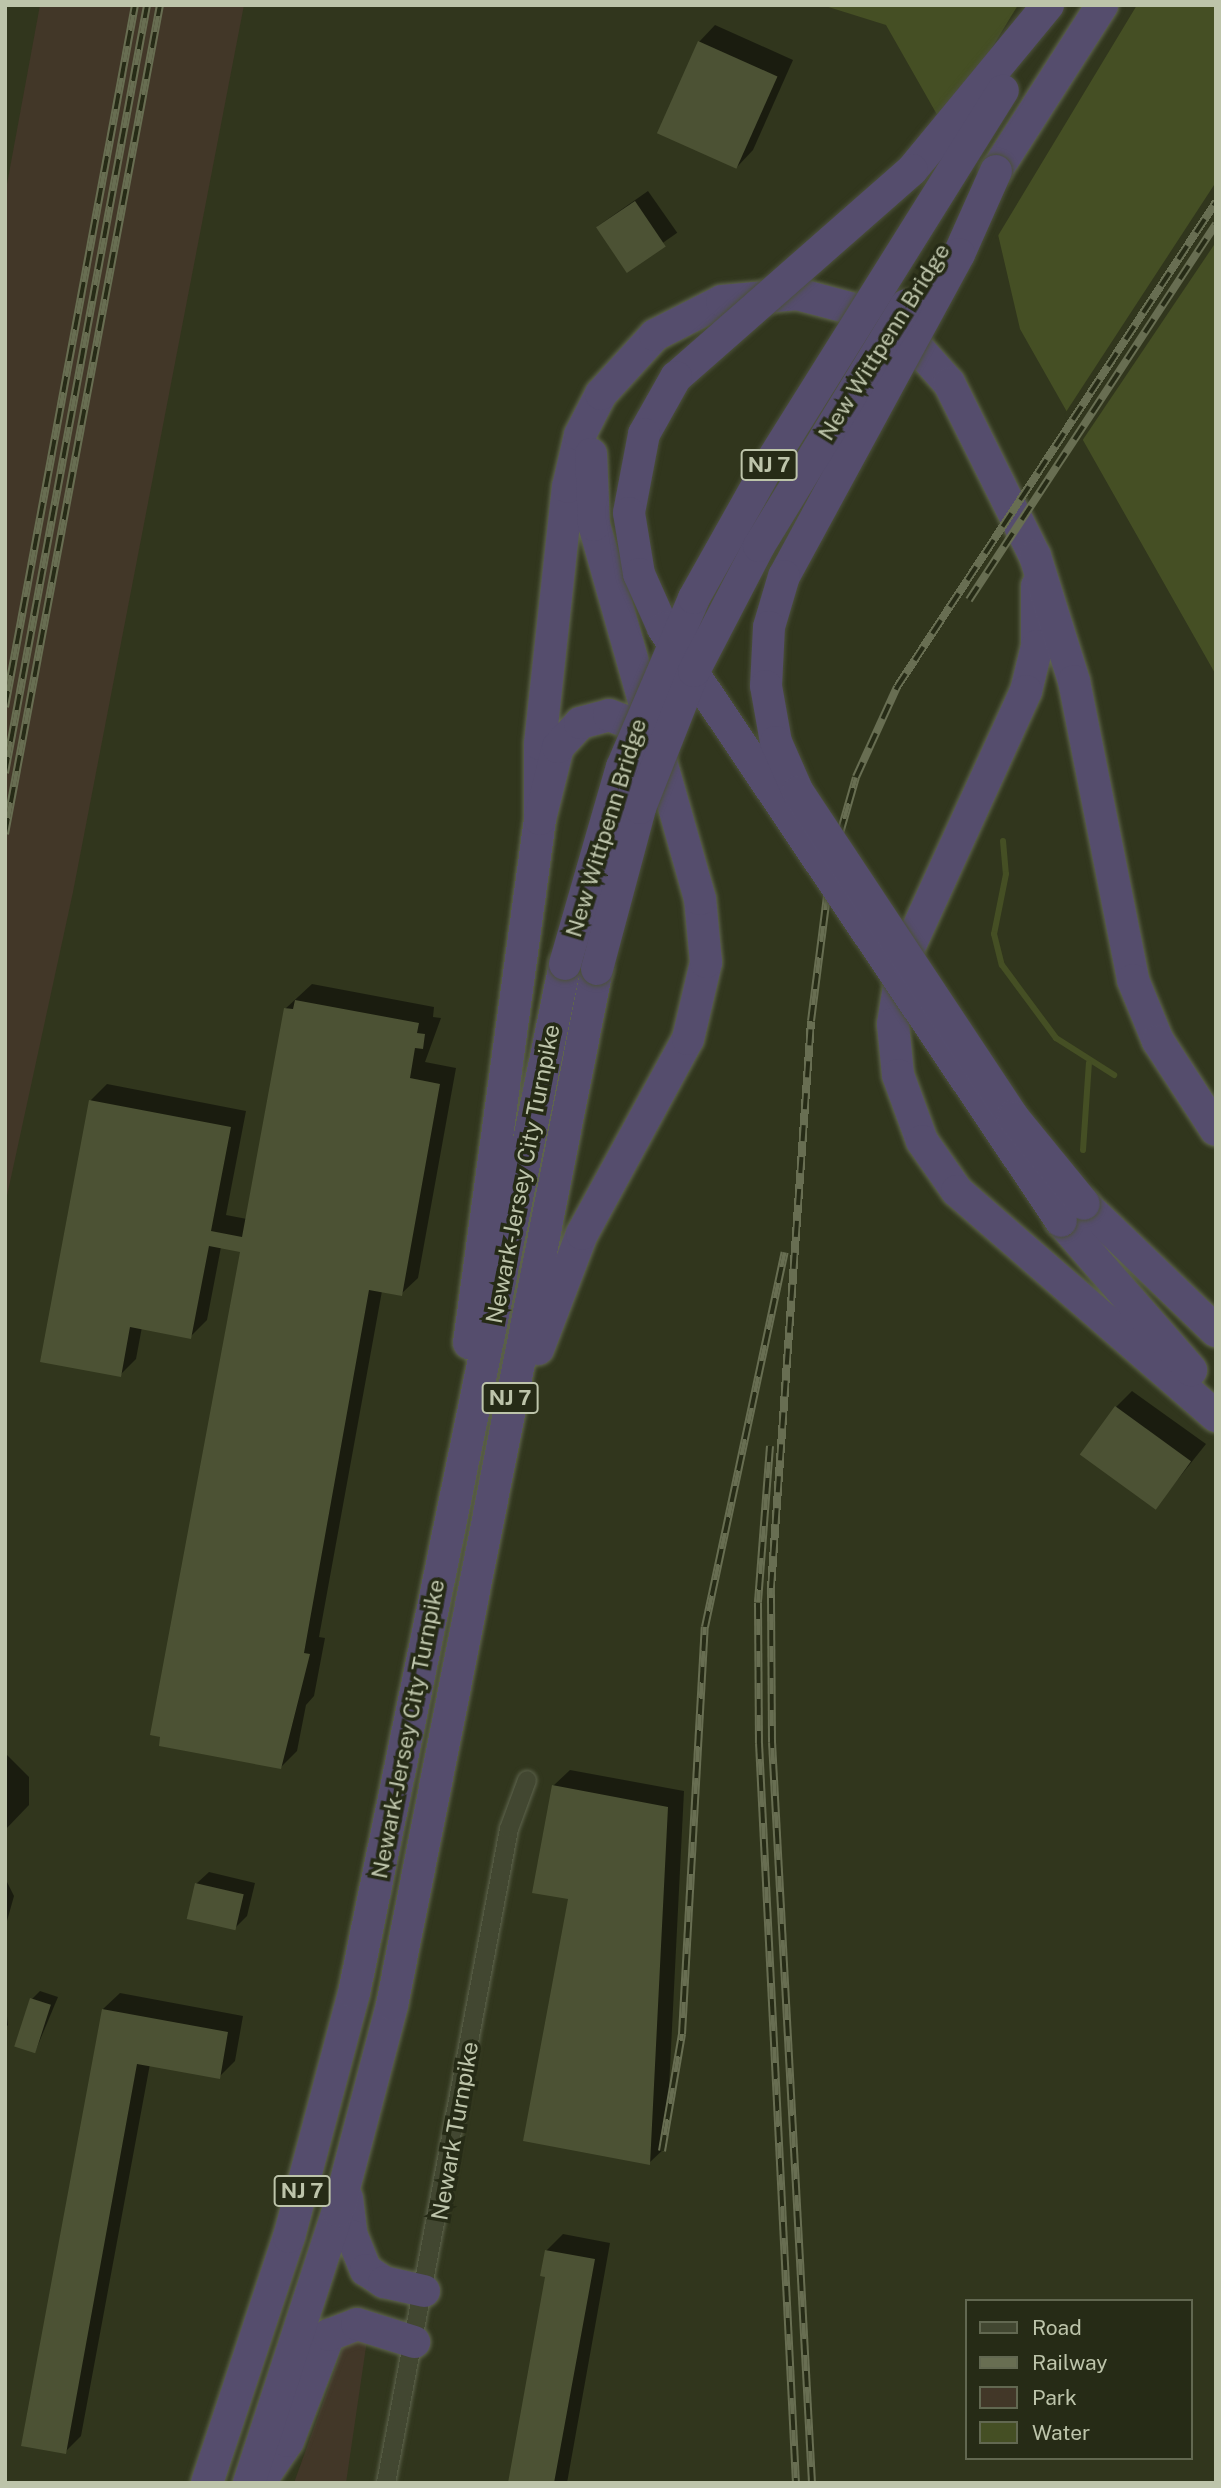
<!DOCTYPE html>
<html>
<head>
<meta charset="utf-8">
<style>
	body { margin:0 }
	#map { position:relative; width:1221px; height:2488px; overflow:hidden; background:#31361d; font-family:"Public Sans",sans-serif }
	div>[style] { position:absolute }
	.green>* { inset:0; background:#423728 }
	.water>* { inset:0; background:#454f24 }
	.pier>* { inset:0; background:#31361d }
	.shadow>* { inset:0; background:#0007; transform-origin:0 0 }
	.stream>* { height:6px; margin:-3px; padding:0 3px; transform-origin:3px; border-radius:3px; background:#454f24 }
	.building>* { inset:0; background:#4c5234; transform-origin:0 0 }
	.roads { filter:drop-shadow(0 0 2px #5f654e) drop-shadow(0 0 2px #5f654e) }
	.minor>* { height:18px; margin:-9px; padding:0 9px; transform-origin:9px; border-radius:9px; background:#424731 }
	.motorway>* { height:32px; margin:-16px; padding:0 16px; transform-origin:16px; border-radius:16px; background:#554d6d }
	.rail>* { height:8px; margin-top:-4px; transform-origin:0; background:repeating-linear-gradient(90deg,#262b16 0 16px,#686e52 0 32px); box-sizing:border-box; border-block:2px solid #686e52 }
	.bridges { filter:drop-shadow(0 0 2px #4c513b) drop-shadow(0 0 2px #4c513b) }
	.motorway-bridge>* { height:32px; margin:-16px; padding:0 16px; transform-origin:16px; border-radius:16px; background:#554d6d }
	span { translate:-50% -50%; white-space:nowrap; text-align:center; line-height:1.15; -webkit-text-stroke:7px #262b16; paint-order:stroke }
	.shield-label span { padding:2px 5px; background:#262b16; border:2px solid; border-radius:5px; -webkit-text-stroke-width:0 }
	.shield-label { font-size:21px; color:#bdc4aa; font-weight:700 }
	.street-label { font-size:23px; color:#bdc4aa }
	.frame { position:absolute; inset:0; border:7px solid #bdc4aa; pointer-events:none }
	.legend { position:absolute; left:965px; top:2299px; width:228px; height:161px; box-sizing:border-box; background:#262b16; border:2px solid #626851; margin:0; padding:9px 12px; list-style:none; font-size:21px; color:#bdc4aa }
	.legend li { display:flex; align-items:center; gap:14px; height:35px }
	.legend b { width:35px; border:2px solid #626851 }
</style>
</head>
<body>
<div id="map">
	<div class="green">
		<i style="clip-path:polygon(40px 5px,244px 5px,73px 892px,5px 1205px,5px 195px)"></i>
		<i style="clip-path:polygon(347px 2336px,367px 2340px,346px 2483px,294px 2483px)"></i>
	</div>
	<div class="water">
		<i style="clip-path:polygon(822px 5px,1216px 5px,1216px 675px,1020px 329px,993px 213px,886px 25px)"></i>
	</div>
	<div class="pier">
		<i style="clip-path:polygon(1018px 5px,1137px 5px,996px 239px,990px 214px,936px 120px,971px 82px)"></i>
		<i style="clip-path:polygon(1216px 182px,1216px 242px,1080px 444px,1064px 415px)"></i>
	</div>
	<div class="shadow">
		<i style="clip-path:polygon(715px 25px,793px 60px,753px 150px,737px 167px,699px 42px)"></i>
		<i style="left:648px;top:191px;width:51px;height:62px;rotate:55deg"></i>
		<i style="clip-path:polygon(312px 984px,434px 1007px,433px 1017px,441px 1018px,425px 1062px,456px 1068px,418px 1278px,401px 1294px,382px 1291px,319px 1637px,325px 1638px,314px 1696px,306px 1705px,297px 1751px,281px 1767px,242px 1251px,221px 1247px,207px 1320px,190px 1337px,142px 1327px,136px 1359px,120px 1375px,91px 1100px,107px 1084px,246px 1111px,226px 1215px,247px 1219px,285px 1009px)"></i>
		<i style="clip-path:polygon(1132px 1391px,1206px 1444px,1155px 1508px,1116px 1407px)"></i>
		<i style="clip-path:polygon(5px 1753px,29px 1777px,29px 1805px,5px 1830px)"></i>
		<i style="clip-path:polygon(570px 1770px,684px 1791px,666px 2147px,649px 2163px,570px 1898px,553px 1786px)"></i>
		<i style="clip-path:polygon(209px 1872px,255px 1883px,247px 1916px,235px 1928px,196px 1884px)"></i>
		<i style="clip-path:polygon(5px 1878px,14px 1896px,5px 1928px)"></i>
		<i style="clip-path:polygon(40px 1991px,58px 1997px,35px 2052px,32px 1999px)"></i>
		<i style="clip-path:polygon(120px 1993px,243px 2016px,235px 2061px,219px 2077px,150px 2064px,81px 2436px,65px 2452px,103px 2009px)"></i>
		<i style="clip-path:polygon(5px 2000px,8px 2025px,5px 2028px)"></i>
		<i style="clip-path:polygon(563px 2234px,610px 2243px,567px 2483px,510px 2483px,547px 2276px,546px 2251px)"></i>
	</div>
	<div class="stream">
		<i style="left:1003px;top:841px;width:33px;rotate:85deg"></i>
		<i style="left:1006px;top:874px;width:61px;rotate:101.3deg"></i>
		<i style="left:994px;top:934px;width:32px;rotate:76deg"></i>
		<i style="left:1002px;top:965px;width:91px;rotate:53.5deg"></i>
		<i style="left:1056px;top:1038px;width:69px;rotate:32.5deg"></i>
		<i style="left:1083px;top:1150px;width:87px;rotate:-86.1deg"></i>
	</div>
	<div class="building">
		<i style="left:698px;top:41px;width:87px;height:101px;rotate:24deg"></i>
		<i style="left:635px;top:201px;width:55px;height:47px;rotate:56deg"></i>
		<i style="clip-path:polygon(295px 1000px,419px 1023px,417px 1033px,425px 1034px,423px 1049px,415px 1048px,410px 1078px,440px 1084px,402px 1296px,369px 1290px,304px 1653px,310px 1654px,281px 1769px,159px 1746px,160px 1737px,150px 1735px,240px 1252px,209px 1246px,191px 1339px,130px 1327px,121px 1377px,40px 1362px,89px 1100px,231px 1127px,211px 1231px,242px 1237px,284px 1008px,293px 1009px)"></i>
		<i style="left:1115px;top:1406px;width:94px;height:60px;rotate:36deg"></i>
		<i style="clip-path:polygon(552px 1785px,668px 1807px,650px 2165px,523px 2141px,568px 1899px,532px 1893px)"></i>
		<i style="left:195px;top:1883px;width:50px;height:37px;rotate:13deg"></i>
		<i style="left:30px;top:1998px;width:22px;height:51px;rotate:18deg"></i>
		<i style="clip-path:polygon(102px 2009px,228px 2032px,220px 2079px,137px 2064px,66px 2454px,21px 2446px)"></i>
		<i style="clip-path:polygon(545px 2250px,595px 2259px,554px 2483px,508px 2483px,545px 2277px,540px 2276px)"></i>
	</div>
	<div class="roads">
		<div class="minor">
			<i style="left:386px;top:2483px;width:665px;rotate:-79.35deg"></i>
			<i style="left:509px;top:1829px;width:52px;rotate:-69.8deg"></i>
		</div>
		<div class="motorway">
			<i style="left:996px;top:171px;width:197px;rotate:-57.4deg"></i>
			<i style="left:1037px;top:586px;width:60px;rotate:90deg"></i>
			<i style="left:1037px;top:646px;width:46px;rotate:103.7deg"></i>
			<i style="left:1026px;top:691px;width:297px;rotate:114.5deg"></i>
			<i style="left:903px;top:961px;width:64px;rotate:99deg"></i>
			<i style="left:893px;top:1024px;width:51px;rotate:84.4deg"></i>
			<i style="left:898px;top:1075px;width:70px;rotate:70deg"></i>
			<i style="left:922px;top:1141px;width:61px;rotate:55deg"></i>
			<i style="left:957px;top:1191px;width:343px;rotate:41deg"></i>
			<i style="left:540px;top:819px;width:75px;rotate:-90deg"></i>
			<i style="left:540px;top:744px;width:259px;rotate:-83.8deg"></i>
			<i style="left:568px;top:487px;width:53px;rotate:-77deg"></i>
			<i style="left:580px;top:435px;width:46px;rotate:-62.9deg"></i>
			<i style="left:601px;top:394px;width:80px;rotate:-47.5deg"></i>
			<i style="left:655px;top:335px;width:75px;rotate:-26.9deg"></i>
			<i style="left:722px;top:301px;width:75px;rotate:-5.3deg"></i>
			<i style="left:797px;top:294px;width:74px;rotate:14.8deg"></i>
			<i style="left:869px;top:313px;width:56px;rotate:34.8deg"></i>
			<i style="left:915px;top:345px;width:51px;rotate:48.2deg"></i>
			<i style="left:949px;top:383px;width:193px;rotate:63.6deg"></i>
			<i style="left:1035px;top:556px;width:131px;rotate:72.7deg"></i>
			<i style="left:1074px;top:681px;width:305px;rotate:78.8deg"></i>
			<i style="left:1133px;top:980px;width:66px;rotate:67.7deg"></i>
			<i style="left:1158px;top:1041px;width:106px;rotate:56.9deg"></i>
			<i style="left:1084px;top:1204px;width:183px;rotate:43.9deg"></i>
			<i style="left:1061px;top:1221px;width:198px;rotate:48.9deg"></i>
			<i style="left:469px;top:1343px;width:529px;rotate:-82.28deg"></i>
			<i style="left:540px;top:819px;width:74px;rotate:-76deg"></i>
			<i style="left:558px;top:747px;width:33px;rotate:-47deg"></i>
			<i style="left:580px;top:723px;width:30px;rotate:-15deg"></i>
			<i style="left:609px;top:715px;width:30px;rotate:21deg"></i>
			<i style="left:637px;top:726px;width:28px;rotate:60deg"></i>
			<i style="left:538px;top:1349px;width:123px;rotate:-69.1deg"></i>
			<i style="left:582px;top:1234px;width:222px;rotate:-61.5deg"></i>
			<i style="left:688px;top:1039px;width:79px;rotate:-76.8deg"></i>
			<i style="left:706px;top:962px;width:63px;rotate:-95.4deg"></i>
			<i style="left:700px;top:899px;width:389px;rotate:-105.8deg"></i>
			<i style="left:594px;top:525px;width:71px;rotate:-92.4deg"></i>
			<i style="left:347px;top:2198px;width:38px;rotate:83deg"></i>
			<i style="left:352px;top:2236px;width:37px;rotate:68deg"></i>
			<i style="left:366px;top:2270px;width:22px;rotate:34deg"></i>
			<i style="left:384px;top:2282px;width:41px;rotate:12.7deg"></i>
			<i style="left:264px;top:2476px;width:42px;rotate:-55.6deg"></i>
			<i style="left:288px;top:2441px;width:114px;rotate:-68.9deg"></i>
			<i style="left:329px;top:2335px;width:30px;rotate:-21deg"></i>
			<i style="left:357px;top:2324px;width:60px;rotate:17.5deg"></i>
			<i style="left:207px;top:2483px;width:259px;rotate:-71.6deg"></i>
			<i style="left:289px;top:2237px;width:253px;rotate:-75.1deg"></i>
			<i style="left:354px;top:1993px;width:1050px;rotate:-78.41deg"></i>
			<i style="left:249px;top:2483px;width:286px;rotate:-71.9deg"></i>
			<i style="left:338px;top:2211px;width:213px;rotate:-75.3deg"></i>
			<i style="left:392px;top:2005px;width:1056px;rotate:-78.81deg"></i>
		</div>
	</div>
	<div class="rail">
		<i style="left:969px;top:600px;width:450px;rotate:-56.7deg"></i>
		<i style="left:5px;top:707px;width:714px;rotate:-79.51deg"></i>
		<i style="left:5px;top:773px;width:781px;rotate:-79.52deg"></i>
		<i style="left:5px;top:834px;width:843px;rotate:-79.41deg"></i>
		<i style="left:770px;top:1446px;width:157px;rotate:94.4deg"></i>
		<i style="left:758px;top:1603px;width:140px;rotate:89.6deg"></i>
		<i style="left:759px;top:1743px;width:741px;rotate:87.14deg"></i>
		<i style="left:662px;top:2151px;width:119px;rotate:-80.3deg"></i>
		<i style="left:682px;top:2034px;width:408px;rotate:-86.8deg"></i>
		<i style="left:705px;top:1627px;width:383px;rotate:-78deg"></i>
		<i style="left:812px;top:2483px;width:742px;rotate:-93.09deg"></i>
		<i style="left:772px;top:1742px;width:154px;rotate:-90.4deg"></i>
		<i style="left:771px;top:1588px;width:568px;rotate:-85.96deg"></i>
		<i style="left:811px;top:1021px;width:157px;rotate:-82.7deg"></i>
		<i style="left:831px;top:865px;width:91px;rotate:-74.1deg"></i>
		<i style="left:856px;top:777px;width:99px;rotate:-65.5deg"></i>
		<i style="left:897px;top:687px;width:581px;rotate:-56.67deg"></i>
	</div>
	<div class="bridges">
		<div class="motorway-bridge">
			<i style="left:1048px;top:5px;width:214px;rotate:129.5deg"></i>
			<i style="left:912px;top:170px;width:314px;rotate:138.7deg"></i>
			<i style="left:676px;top:377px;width:65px;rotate:119.3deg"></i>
			<i style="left:644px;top:434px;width:80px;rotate:100.8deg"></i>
			<i style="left:629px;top:513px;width:62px;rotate:80.7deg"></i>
			<i style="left:639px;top:574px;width:59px;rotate:66deg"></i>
			<i style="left:663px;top:628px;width:714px;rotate:56.13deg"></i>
			<i style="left:996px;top:171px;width:91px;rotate:114deg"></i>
			<i style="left:959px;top:254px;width:366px;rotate:118.5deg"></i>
			<i style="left:784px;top:576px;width:53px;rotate:106.4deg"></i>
			<i style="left:769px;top:627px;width:59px;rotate:92.9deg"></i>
			<i style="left:766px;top:686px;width:57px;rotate:79.9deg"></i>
			<i style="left:776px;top:742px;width:55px;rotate:66.3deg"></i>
			<i style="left:798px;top:792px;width:390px;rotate:56.5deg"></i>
			<i style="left:1013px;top:1117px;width:112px;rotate:50.8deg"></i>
			<i style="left:565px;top:964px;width:205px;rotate:-73.9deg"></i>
			<i style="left:622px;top:767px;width:184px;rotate:-66.9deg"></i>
			<i style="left:694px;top:598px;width:149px;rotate:-60.7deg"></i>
			<i style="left:767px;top:468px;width:445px;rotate:-58deg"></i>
			<i style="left:597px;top:969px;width:167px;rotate:-75deg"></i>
			<i style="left:640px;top:808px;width:147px;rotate:-68.5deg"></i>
			<i style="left:694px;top:671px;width:141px;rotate:-62.5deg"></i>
			<i style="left:759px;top:546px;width:282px;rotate:-58.6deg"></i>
		</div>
	</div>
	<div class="shield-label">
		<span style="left:769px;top:465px">NJ 7</span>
		<span style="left:510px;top:1398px">NJ 7</span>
		<span style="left:302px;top:2191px">NJ 7</span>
	</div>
	<div class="street-label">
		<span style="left:884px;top:342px;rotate:-58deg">New Wittpenn Bridge</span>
		<span style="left:606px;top:828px;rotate:-73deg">New Wittpenn Bridge</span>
		<span style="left:523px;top:1174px;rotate:-79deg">Newark-Jersey City Turnpike</span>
		<span style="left:408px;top:1729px;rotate:-79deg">Newark-Jersey City Turnpike</span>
		<span style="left:455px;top:2131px;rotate:-80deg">Newark Turnpike</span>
	</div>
	<div class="frame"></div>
	<ul class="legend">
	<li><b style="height:9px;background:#424731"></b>Road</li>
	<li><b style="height:9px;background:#686e52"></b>Railway</li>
	<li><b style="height:19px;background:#423728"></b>Park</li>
	<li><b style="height:19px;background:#454f24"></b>Water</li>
	</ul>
</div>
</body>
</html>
